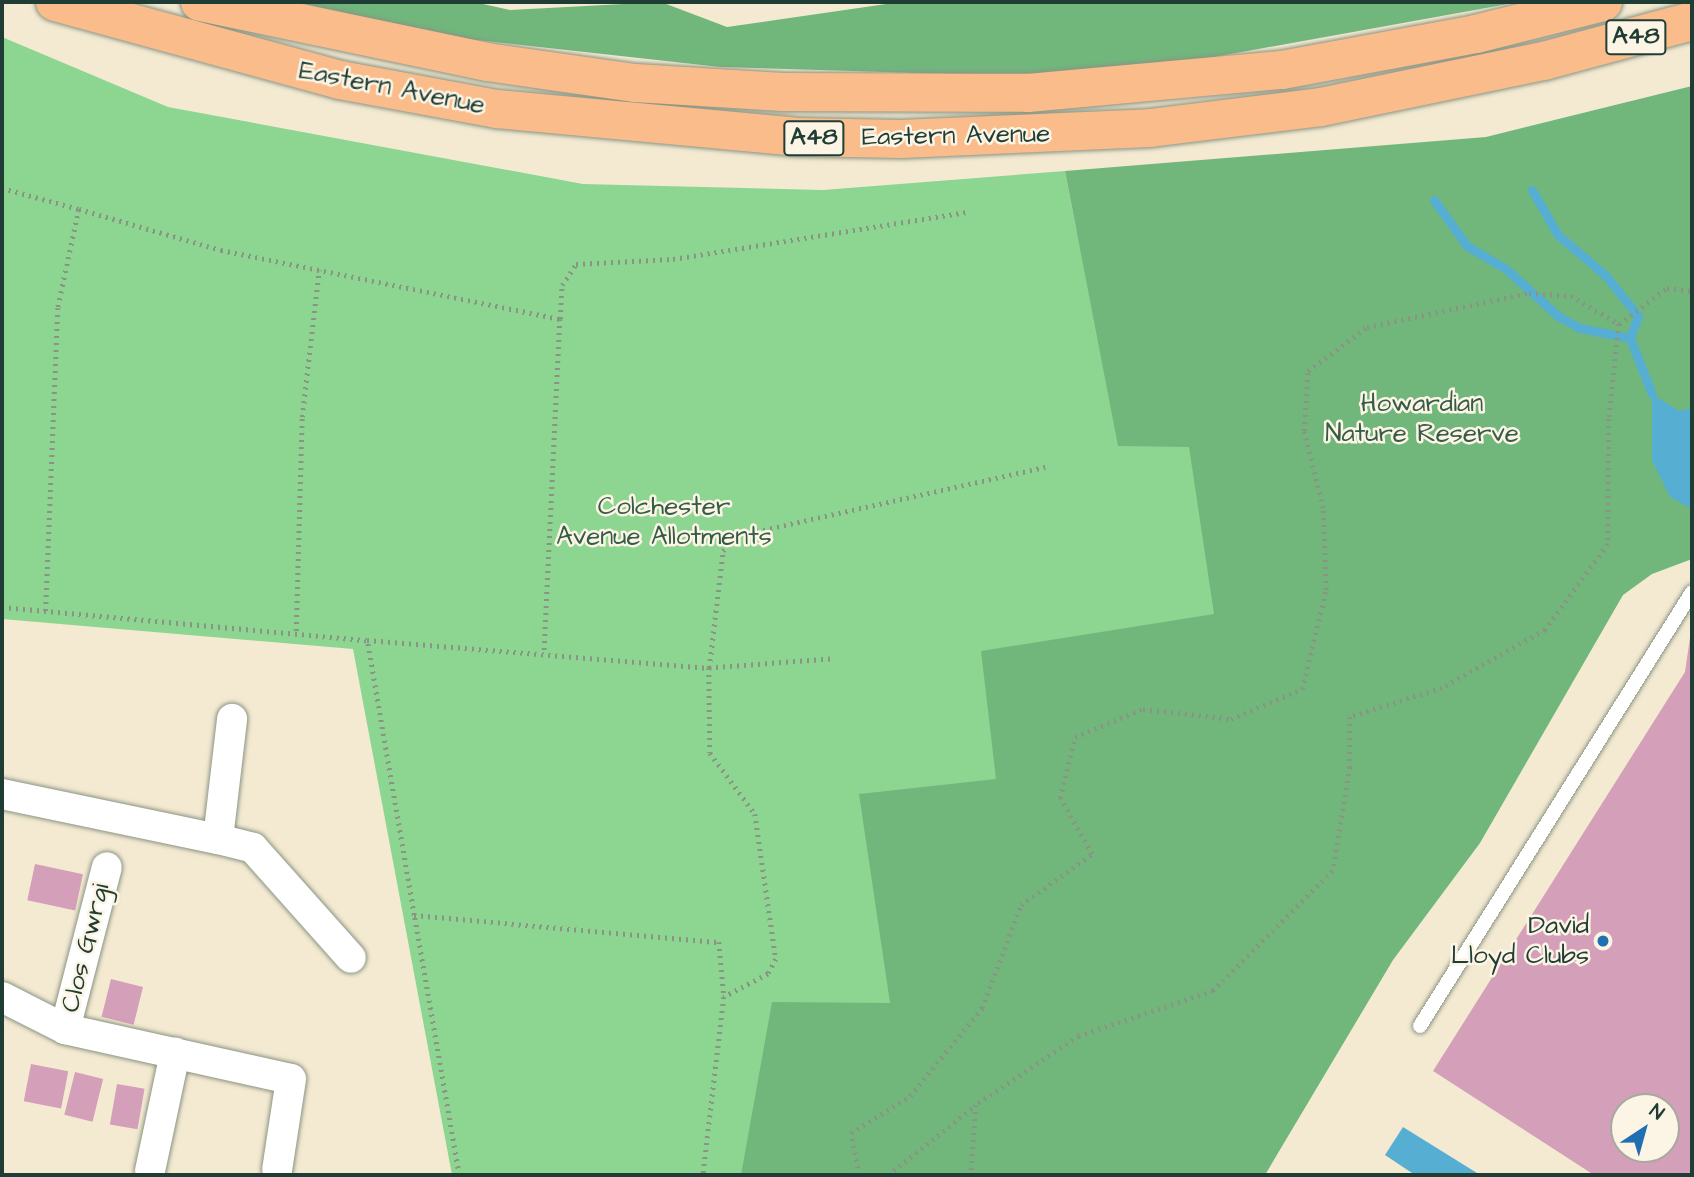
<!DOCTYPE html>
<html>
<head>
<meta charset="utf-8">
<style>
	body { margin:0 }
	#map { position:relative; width:1694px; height:1177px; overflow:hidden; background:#f4ead2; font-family:"Architects Daughter",sans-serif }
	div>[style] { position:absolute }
	.green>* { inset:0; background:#8cd692 }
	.forest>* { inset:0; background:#71b77c }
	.water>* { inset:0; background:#57aed3 }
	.stream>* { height:9px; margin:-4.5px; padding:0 4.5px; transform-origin:4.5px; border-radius:4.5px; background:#57aed3 }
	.building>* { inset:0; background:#d49fb8; transform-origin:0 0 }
	.path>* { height:4.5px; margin-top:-2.25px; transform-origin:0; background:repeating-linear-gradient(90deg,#8a9483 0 2px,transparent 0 7px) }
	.roads { filter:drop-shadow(0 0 2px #8a9483) drop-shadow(0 0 2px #8a9483) }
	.service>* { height:14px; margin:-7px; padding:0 7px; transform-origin:7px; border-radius:7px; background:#fff }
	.minor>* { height:30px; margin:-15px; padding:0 15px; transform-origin:15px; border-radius:15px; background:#fff }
	.trunk>* { height:38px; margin:-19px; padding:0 19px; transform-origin:19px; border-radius:19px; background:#f9bc8a }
	.dots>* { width:19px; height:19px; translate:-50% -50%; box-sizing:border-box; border:4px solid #fcf5e5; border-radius:50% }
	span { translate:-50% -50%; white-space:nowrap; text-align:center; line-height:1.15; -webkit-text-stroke:5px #fcf5e5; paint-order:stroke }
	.shield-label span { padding:2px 5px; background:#fcf5e5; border:2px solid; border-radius:5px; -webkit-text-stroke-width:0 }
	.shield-label { font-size:24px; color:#1f3d34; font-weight:700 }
	.street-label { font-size:26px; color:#1f3d34 }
	.park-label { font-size:26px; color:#355c47 }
	.poi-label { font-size:26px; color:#1f3d34 }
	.right { translate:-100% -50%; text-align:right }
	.frame { position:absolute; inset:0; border:4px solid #1f3d34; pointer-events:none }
	.north { position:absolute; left:1610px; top:1093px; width:70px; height:70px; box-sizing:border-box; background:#fcf5e5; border:2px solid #a4ab9e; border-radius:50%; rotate:36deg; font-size:19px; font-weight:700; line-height:28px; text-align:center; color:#1f3d34 }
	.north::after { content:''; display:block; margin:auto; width:24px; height:32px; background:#1f6fb2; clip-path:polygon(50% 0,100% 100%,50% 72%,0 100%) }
</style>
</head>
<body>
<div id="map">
	<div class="green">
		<i style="clip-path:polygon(2px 37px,168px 107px,583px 184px,823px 190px,1065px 171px,1077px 233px,1609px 560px,1210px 1175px,452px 1175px,353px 649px,2px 619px)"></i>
	</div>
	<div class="forest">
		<i style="clip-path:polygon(295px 2px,474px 2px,510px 10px,661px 2px,727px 27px,900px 2px,1519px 2px,1175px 64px,1049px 77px,720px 67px,467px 39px)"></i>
		<i style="clip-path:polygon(1692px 86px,1692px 559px,1652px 574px,1623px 595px,1480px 843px,1393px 960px,1265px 1175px,741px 1175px,772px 1002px,890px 1003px,859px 794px,996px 779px,981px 651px,1214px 614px,1189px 447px,1118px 446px,1065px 171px,1486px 137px)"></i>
	</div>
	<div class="water">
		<i style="clip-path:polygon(1652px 394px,1679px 411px,1692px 408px,1692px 509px,1670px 497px,1652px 460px)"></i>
		<i style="clip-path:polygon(1403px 1127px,1477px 1173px,1475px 1175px,1415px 1175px,1385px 1155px)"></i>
	</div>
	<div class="stream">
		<i style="left:1532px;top:190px;width:52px;rotate:60deg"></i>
		<i style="left:1558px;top:235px;width:63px;rotate:40.5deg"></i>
		<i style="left:1606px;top:276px;width:51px;rotate:51.3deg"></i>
		<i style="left:1638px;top:316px;width:23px;rotate:110deg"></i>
		<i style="left:1434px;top:200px;width:57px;rotate:54.3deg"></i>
		<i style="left:1467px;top:246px;width:45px;rotate:30.5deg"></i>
		<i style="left:1506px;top:269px;width:70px;rotate:42.1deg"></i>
		<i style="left:1558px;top:316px;width:25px;rotate:29deg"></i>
		<i style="left:1580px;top:328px;width:51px;rotate:11.3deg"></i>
		<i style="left:1630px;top:338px;width:60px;rotate:68.6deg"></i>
	</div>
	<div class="building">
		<i style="clip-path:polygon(evenodd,1692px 624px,1692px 1175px,1594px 1175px,1433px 1071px,1685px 672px,1692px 624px,1624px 1107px,1666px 1107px,1666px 1149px,1624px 1149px,1624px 1107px)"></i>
		<i style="left:35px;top:864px;width:49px;height:37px;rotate:12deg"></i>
		<i style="left:111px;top:979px;width:33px;height:39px;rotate:14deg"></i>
		<i style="left:31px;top:1064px;width:38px;height:38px;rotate:11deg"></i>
		<i style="left:75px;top:1072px;width:29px;height:44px;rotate:14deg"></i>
		<i style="left:117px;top:1084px;width:28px;height:41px;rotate:10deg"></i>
	</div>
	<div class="path">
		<i style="left:2px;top:188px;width:80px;rotate:15.3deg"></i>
		<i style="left:79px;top:209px;width:101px;rotate:102deg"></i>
		<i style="left:58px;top:308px;width:303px;rotate:92.3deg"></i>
		<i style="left:79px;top:209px;width:148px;rotate:16.1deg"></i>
		<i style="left:221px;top:250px;width:346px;rotate:11.5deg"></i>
		<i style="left:560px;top:319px;width:334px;rotate:92.7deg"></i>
		<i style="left:560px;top:319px;width:34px;rotate:-87deg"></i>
		<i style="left:562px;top:285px;width:25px;rotate:-56deg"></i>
		<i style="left:576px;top:264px;width:97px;rotate:-3deg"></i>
		<i style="left:673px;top:259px;width:299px;rotate:-9.1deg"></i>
		<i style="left:1619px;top:324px;width:60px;rotate:-36.9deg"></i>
		<i style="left:1667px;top:288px;width:25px;rotate:7deg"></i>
		<i style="left:2px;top:607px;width:366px;rotate:5.2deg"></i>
		<i style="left:296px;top:631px;width:214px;rotate:-88.4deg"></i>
		<i style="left:302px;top:417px;width:148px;rotate:-83.4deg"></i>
		<i style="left:830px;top:659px;width:121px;rotate:175.7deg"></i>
		<i style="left:709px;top:668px;width:118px;rotate:-83.2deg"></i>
		<i style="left:723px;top:551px;width:20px;rotate:-49deg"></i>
		<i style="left:736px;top:536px;width:317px;rotate:-12.6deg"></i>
		<i style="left:414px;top:915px;width:279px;rotate:-99.7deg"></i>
		<i style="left:367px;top:640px;width:343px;rotate:4.7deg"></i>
		<i style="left:709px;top:668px;width:85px;rotate:89.3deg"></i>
		<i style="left:710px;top:753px;width:76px;rotate:53.6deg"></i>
		<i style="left:755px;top:814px;width:147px;rotate:81.8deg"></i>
		<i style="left:776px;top:959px;width:17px;rotate:118deg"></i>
		<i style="left:768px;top:974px;width:50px;rotate:152.4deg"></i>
		<i style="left:459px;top:1175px;width:264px;rotate:-99.8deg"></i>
		<i style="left:414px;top:915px;width:306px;rotate:5.1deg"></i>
		<i style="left:719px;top:942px;width:55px;rotate:84.8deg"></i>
		<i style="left:724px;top:997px;width:179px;rotate:96.7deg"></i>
		<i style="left:859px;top:1175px;width:43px;rotate:-100.8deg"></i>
		<i style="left:851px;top:1133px;width:70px;rotate:-32.1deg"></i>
		<i style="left:910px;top:1096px;width:114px;rotate:-50.7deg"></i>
		<i style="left:982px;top:1008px;width:110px;rotate:-69.3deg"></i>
		<i style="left:1021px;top:905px;width:87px;rotate:-35.7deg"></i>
		<i style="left:1092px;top:854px;width:64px;rotate:-119.7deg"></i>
		<i style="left:1060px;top:798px;width:63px;rotate:-76.2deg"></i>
		<i style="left:1075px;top:737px;width:74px;rotate:-22.4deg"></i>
		<i style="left:1143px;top:709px;width:89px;rotate:6.5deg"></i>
		<i style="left:1231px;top:719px;width:77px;rotate:-22.9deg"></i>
		<i style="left:1302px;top:689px;width:102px;rotate:-76.4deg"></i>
		<i style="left:1326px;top:590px;width:82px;rotate:-92.1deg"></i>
		<i style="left:1323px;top:508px;width:79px;rotate:-103.9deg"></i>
		<i style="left:1304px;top:431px;width:60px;rotate:-86.2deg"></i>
		<i style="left:1308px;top:371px;width:74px;rotate:-36.7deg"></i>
		<i style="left:1367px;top:327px;width:166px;rotate:-11.9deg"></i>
		<i style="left:1529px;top:293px;width:42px;rotate:4.1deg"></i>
		<i style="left:1571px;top:296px;width:56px;rotate:30.3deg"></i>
		<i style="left:1619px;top:324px;width:96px;rotate:96deg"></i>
		<i style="left:1609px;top:419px;width:125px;rotate:90.5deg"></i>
		<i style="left:1608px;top:544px;width:107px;rotate:126.2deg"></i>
		<i style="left:1545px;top:630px;width:118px;rotate:150.6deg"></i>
		<i style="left:1442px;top:688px;width:96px;rotate:162.5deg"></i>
		<i style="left:1350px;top:717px;width:50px;rotate:90deg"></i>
		<i style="left:1350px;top:767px;width:105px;rotate:99.3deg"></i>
		<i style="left:1333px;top:871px;width:170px;rotate:135deg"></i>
		<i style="left:1213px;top:991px;width:141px;rotate:161.4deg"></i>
		<i style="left:1079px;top:1036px;width:124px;rotate:146.2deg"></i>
		<i style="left:888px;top:1175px;width:112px;rotate:-38.5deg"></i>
		<i style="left:976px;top:1105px;width:70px;rotate:94.1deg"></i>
	</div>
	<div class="roads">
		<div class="service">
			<i style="left:1420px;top:1026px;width:512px;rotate:-57.92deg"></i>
		</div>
		<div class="minor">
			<i style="left:2px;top:794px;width:221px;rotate:11.8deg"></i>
			<i style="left:218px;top:839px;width:121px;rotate:-83.3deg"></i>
			<i style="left:218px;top:839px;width:36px;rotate:14deg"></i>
			<i style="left:253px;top:848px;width:147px;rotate:48.3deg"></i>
			<i style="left:2px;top:997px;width:71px;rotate:26.9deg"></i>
			<i style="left:65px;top:1029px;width:231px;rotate:12.5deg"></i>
			<i style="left:291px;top:1079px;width:92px;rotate:98.7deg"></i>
			<i style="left:65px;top:1029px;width:167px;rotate:-75.5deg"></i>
			<i style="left:150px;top:1171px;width:121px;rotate:-78deg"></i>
		</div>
		<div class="trunk">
			<i style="left:55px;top:2px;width:295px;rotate:15.3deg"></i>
			<i style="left:340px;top:80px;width:160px;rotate:10.5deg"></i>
			<i style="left:497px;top:109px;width:300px;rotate:5.3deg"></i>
			<i style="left:796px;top:137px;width:105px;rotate:1.1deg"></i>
			<i style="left:901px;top:139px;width:249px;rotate:-2.5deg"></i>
			<i style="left:1150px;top:128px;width:172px;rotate:-7deg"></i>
			<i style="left:1321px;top:107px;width:228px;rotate:-11.7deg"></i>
			<i style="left:1544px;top:61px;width:153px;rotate:-15.1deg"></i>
			<i style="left:200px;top:2px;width:293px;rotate:11.8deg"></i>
			<i style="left:487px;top:62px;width:149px;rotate:8.1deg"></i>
			<i style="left:635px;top:83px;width:148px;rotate:3.5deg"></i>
			<i style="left:783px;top:92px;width:245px;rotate:0.2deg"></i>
			<i style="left:1028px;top:93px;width:255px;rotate:-5.2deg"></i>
			<i style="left:1282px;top:70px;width:197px;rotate:-10.5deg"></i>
			<i style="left:1476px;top:34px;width:131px;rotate:-14.1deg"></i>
		</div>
	</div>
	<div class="dots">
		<i style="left:1603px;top:941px;background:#1f6fb2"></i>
	</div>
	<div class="shield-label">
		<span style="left:1636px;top:37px">A48</span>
		<span style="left:814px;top:138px">A48</span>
	</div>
	<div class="street-label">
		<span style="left:392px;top:88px;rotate:11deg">Eastern Avenue</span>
		<span style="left:956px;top:136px;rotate:-1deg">Eastern Avenue</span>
		<span style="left:86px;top:948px;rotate:-76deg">Clos Gwrgi</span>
	</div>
	<div class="park-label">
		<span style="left:1422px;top:419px">Howardian<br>Nature Reserve</span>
		<span style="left:664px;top:522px">Colchester<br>Avenue Allotments</span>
	</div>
	<div class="poi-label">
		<span class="right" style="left:1589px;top:941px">David<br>Lloyd Clubs</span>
	</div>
	<div class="frame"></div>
	<div class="north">N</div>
</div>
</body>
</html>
